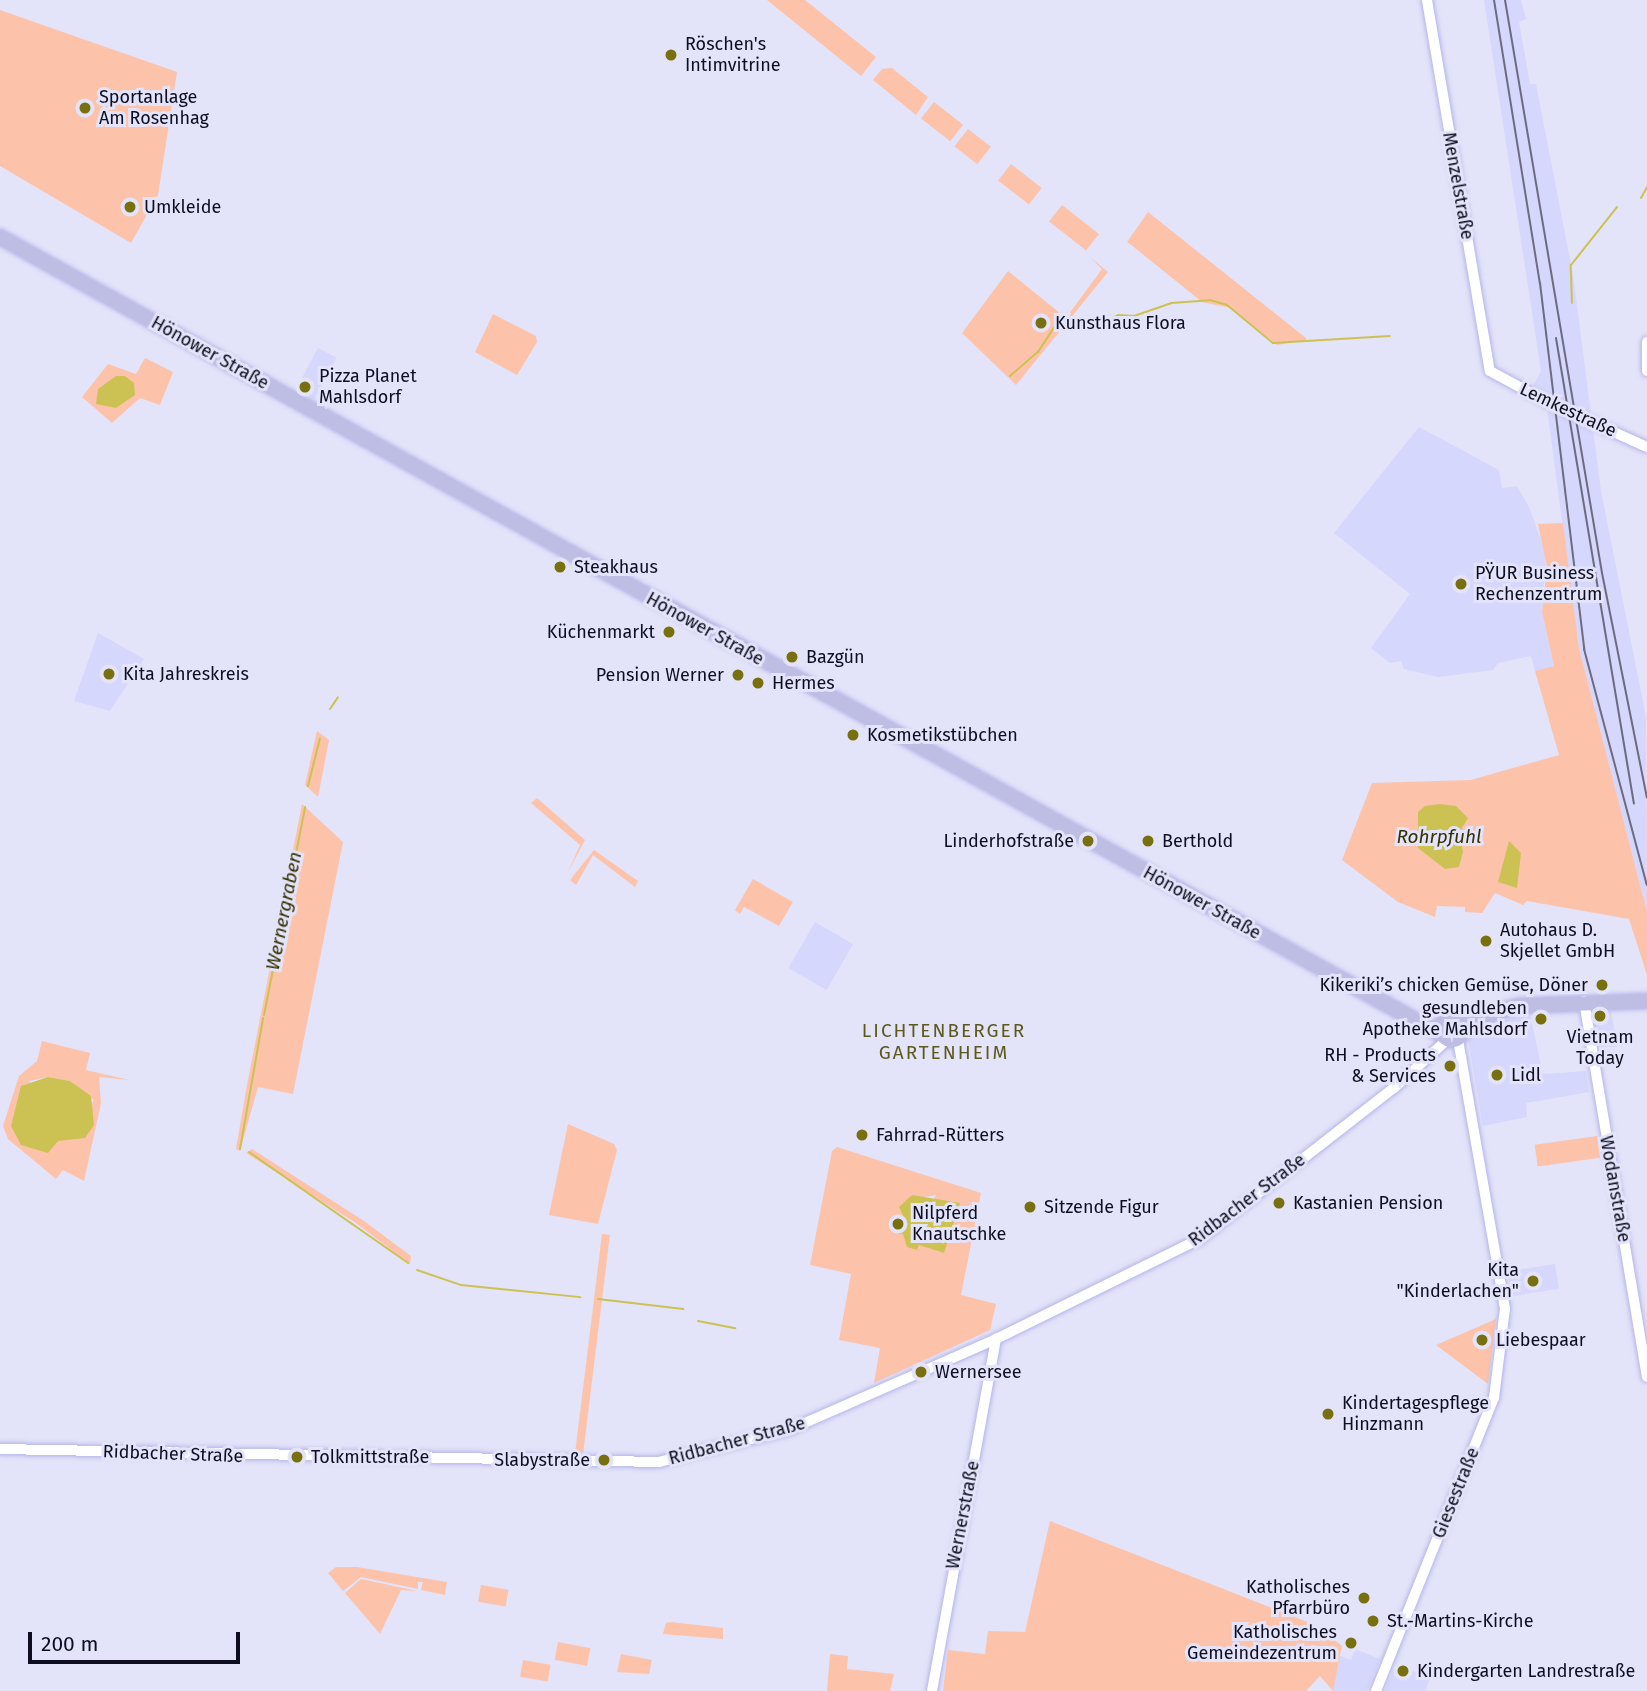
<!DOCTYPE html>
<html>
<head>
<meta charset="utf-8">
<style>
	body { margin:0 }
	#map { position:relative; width:1647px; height:1691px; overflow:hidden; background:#e3e3f9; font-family:"Fira Sans",sans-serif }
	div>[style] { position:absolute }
	.built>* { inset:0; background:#d6d7fc; transform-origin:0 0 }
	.green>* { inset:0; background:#fdc3aa; transform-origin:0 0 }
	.water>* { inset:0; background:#ccc253 }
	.stream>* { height:2px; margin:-1px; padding:0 1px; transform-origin:1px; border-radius:1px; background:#ccc253 }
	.roads { filter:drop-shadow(0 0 2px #b5b5ea) drop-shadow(0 0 2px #b5b5ea) }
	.minor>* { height:10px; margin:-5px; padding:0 5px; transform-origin:5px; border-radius:5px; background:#fff }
	.major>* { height:14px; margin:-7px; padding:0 7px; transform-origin:7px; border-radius:7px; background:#bebee5 }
	.major>.ring { margin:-7px; padding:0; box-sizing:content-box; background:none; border:14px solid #bebee5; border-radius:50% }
	.tram>* { height:2px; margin:-1px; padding:0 1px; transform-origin:1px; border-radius:1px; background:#6c6c80 }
	.rail>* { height:2px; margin:-1px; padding:0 1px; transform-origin:1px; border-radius:1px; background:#6c6c80 }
	.dots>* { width:19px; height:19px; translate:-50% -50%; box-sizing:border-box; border:4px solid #e3e3f9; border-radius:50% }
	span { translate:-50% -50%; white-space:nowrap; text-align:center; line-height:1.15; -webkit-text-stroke:6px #e3e3f9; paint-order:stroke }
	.poi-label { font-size:18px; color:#0e0e20 }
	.left { translate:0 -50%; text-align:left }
	.right { translate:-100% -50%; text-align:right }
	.street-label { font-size:18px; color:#0e0e20 }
	.water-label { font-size:19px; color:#353100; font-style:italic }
	.neighbourhood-label { font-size:19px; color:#5d581b; letter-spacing:2px }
	.scale { position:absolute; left:28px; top:1632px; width:212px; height:32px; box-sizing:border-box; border:4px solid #0e0e20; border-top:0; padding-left:9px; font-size:21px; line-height:24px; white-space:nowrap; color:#0e0e20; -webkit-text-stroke:5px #e3e3f9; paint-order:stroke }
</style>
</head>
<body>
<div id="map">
	<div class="built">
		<i style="clip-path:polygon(1484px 0,1521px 0,1526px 19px,1519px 22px,1530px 84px,1536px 84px,1573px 275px,1601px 491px,1646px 717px,1647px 912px,1579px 648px,1545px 393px,1533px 386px,1541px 371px)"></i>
		<i style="left:318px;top:348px;width:21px;height:47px;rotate:28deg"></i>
		<i style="clip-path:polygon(1419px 427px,1499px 470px,1502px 488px,1517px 486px,1529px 507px,1546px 554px,1542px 612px,1554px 667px,1535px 671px,1531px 656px,1498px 663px,1493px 670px,1438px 677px,1404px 669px,1401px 661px,1390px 663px,1371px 648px,1410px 594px,1334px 533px)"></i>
		<i style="clip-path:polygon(98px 633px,144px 659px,110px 711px,74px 701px)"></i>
		<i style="left:815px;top:922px;width:44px;height:53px;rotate:30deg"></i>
		<i style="clip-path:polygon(1593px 1011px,1611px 1011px,1617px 1047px,1599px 1047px)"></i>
		<i style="clip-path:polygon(1530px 1015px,1543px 1074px,1586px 1071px,1589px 1092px,1526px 1103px,1527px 1117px,1483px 1126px,1468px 1039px,1490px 1022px)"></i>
		<i style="left:1555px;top:1264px;width:25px;height:48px;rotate:81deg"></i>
		<i style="clip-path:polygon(1355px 1649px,1380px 1659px,1367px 1691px,1333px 1691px,1338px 1655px,1351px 1660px)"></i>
		<i style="clip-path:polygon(1396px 1664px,1430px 1678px,1425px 1691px,1385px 1691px)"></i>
	</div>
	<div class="green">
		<i style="clip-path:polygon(767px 0,805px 0,876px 57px,861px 76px)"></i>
		<i style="clip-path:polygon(0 10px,177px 72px,158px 195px,131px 243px,0 166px)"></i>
		<i style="clip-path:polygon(892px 68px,928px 97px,916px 115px,873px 80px,882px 69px)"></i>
		<i style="left:934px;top:102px;width:37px;height:21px;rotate:38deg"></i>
		<i style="left:968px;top:129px;width:29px;height:22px;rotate:38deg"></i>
		<i style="left:1011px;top:164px;width:39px;height:21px;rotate:38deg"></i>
		<i style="left:1062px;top:205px;width:47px;height:21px;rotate:38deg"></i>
		<i style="clip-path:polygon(1148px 212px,1306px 338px,1306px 340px,1277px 345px,1231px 308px,1202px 302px,1130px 244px,1127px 242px)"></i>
		<i style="clip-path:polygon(1090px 257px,1108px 272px,1016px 385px,962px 333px,1008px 271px,1066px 318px,1102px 269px)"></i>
		<i style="clip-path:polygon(493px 314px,536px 336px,537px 342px,517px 375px,475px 352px)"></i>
		<i style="clip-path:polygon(145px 358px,173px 372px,160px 405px,140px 398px,112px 423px,82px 397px,108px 364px,136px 374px)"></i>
		<i style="clip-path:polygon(evenodd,1563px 523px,1579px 648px,1647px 912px,1647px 975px,1629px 919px,1527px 901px,1523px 905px,1495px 893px,1482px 913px,1465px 912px,1465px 907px,1437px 906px,1435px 917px,1398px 902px,1342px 860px,1372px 783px,1471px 780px,1559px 755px,1535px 671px,1554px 666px,1542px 612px,1547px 567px,1538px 524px,1563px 523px,1418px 812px,1460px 831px,1463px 852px,1459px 866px,1418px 848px,1418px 812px)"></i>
		<i style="clip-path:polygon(317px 731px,329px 740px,318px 797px,305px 785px)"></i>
		<i style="clip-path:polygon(537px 798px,585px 840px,568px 872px,580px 845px,531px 803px)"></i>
		<i style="clip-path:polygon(302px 804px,343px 842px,293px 1094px,258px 1087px,240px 1151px,236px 1149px,247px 1085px)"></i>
		<i style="clip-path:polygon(594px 850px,638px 881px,635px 887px,593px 855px,576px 885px,570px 880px)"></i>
		<i style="clip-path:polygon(753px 879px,793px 902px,779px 926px,744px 907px,740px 914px,735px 910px)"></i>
		<i style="clip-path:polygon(evenodd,42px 1041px,90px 1053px,86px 1070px,129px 1080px,99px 1077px,101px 1103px,84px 1181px,63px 1170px,56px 1179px,8px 1139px,3px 1126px,19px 1076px,37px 1061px,42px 1041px,48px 1077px,70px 1081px,94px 1100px,82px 1119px,84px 1110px,75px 1105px,62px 1131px,29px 1081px,48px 1077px)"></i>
		<i style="clip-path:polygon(568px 1124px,614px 1144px,617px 1150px,598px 1224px,549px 1215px)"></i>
		<i style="left:1597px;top:1136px;width:22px;height:63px;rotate:82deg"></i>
		<i style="clip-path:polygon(evenodd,837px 1147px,981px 1193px,961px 1295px,996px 1304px,990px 1330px,874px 1383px,880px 1348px,839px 1340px,851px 1274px,810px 1265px,832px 1151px,837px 1147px,936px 1195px,907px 1247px,905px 1212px,924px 1197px,936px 1195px)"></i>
		<i style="clip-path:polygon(252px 1149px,364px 1221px,411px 1256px,410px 1264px,356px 1223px,246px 1153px)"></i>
		<i style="left:602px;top:1234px;width:8px;height:219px;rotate:7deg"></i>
		<i style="clip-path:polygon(1496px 1319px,1488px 1384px,1436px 1345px)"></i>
		<i style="clip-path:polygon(1050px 1521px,1315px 1625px,1342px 1646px,1333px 1691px,1320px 1676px,1306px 1691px,943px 1691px,948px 1650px,985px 1654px,988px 1631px,1025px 1632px)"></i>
		<i style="clip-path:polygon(336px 1567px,357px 1567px,447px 1582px,445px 1595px,421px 1590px,423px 1582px,418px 1582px,418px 1589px,361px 1577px,343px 1591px,328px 1573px)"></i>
		<i style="clip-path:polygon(361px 1579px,417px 1591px,401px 1590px,380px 1634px,345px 1593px)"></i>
		<i style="left:481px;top:1585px;width:28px;height:17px;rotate:10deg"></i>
		<i style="clip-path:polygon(671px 1622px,723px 1628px,723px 1639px,663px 1634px,666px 1623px)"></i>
		<i style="left:558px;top:1642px;width:33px;height:18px;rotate:11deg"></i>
		<i style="clip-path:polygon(621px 1654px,652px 1660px,649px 1674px,617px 1672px)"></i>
		<i style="clip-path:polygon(830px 1654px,848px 1656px,847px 1669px,894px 1674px,890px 1691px,827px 1691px)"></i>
		<i style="left:523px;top:1660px;width:28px;height:17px;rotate:10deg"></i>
	</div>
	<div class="water">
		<i style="clip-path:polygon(116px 376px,125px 376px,134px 383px,135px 395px,116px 408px,96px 404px,98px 389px)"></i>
		<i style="clip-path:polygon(1440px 804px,1456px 806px,1468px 818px,1460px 831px,1463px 852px,1459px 867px,1445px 869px,1418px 848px,1418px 812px,1425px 806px)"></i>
		<i style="clip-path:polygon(1509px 841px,1521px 853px,1517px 888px,1498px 882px)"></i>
		<i style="clip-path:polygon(48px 1077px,70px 1081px,91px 1096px,94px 1125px,85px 1138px,58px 1141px,48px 1153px,21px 1145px,11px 1126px,21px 1086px)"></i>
		<i style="clip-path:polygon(912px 1195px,960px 1203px,944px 1253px,919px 1245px,917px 1250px,907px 1247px,903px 1234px,898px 1234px,906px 1222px,899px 1207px)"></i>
	</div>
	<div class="stream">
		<i style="left:1641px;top:198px;width:13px;rotate:-61deg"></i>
		<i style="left:1572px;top:303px;width:38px;rotate:-92deg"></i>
		<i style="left:1571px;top:265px;width:74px;rotate:-51.6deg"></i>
		<i style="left:1079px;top:325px;width:15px;rotate:16deg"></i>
		<i style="left:1093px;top:329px;width:29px;rotate:-29deg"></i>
		<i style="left:1118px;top:315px;width:16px;rotate:4deg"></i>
		<i style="left:1134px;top:316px;width:39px;rotate:-19deg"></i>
		<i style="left:1171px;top:303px;width:39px;rotate:-4deg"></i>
		<i style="left:1210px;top:300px;width:18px;rotate:16deg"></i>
		<i style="left:1227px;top:305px;width:60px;rotate:39.6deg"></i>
		<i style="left:1273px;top:343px;width:117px;rotate:-3.4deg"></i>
		<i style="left:1010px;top:376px;width:37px;rotate:-41deg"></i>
		<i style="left:1038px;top:352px;width:30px;rotate:-57deg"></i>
		<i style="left:330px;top:709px;width:14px;rotate:-56deg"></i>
		<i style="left:308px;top:786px;width:49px;rotate:-76deg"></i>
		<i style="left:264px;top:1015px;width:212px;rotate:-78.8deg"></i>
		<i style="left:240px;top:1149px;width:133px;rotate:-80deg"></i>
		<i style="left:249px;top:1152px;width:194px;rotate:34.9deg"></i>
		<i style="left:417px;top:1270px;width:46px;rotate:18.8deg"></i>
		<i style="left:461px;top:1285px;width:120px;rotate:5.8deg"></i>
		<i style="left:598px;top:1299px;width:86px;rotate:6.7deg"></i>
		<i style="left:698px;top:1321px;width:38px;rotate:11deg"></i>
	</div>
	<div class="roads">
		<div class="minor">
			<i style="left:1427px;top:0;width:376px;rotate:80.4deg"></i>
			<i style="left:1490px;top:371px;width:67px;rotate:28.5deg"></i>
			<i style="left:1549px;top:403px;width:107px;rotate:24.2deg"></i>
			<i style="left:1647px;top:342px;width:29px;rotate:90deg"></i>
			<i style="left:1584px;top:1001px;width:381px;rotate:80.5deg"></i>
			<i style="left:0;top:1449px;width:659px;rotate:1.13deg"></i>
			<i style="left:659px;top:1462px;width:136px;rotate:-14deg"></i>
			<i style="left:791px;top:1429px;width:224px;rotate:-23.7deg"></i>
			<i style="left:996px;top:1339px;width:229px;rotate:-26.2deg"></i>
			<i style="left:1201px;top:1238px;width:244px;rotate:-37.9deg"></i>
			<i style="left:1394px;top:1088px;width:72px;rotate:-42.2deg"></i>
			<i style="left:932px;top:1691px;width:358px;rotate:-79.7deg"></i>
			<i style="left:1376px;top:1691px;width:316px;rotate:-68.1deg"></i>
			<i style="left:1494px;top:1398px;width:90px;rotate:-83deg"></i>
			<i style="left:1505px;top:1309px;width:274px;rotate:-99.9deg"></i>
		</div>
		<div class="major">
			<i style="left:0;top:237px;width:1648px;rotate:28.96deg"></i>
			<i class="ring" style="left:1441px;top:1018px;width:8px;height:8px"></i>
			<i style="left:1463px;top:1031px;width:31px;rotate:-32deg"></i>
			<i style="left:1489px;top:1015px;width:31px;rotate:-17deg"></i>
			<i style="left:1519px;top:1006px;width:128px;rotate:-2.2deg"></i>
		</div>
	</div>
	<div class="tram">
		<i style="left:1494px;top:0;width:287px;rotate:80.8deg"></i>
		<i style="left:1540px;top:283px;width:369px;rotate:83.1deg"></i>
		<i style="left:1584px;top:649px;width:244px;rotate:75.1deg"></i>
		<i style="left:1556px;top:338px;width:472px;rotate:80.5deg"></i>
	</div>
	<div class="rail">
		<i style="left:1505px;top:0;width:581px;rotate:80.39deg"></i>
		<i style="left:1602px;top:573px;width:229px;rotate:78.7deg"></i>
	</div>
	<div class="dots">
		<i style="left:671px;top:55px;background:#786f0f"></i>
		<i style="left:85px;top:108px;background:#786f0f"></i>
		<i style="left:130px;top:207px;background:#786f0f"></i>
		<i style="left:1041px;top:323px;background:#786f0f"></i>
		<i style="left:305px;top:387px;background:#786f0f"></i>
		<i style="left:560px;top:567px;background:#786f0f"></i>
		<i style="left:1461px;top:584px;background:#786f0f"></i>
		<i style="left:669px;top:632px;background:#786f0f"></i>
		<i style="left:792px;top:657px;background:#786f0f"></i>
		<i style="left:109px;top:674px;background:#786f0f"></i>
		<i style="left:738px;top:675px;background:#786f0f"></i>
		<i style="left:758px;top:683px;background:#786f0f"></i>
		<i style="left:853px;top:735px;background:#786f0f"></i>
		<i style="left:1088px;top:841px;background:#786f0f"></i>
		<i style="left:1148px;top:841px;background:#786f0f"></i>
		<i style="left:1486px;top:941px;background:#786f0f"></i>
		<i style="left:1602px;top:985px;background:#786f0f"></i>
		<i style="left:1600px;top:1016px;background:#786f0f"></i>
		<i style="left:1541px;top:1019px;background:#786f0f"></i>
		<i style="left:1450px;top:1066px;background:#786f0f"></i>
		<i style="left:1497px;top:1075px;background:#786f0f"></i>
		<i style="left:862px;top:1135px;background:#786f0f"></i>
		<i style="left:1279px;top:1203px;background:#786f0f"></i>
		<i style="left:1030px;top:1207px;background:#786f0f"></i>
		<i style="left:898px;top:1224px;background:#786f0f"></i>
		<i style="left:1533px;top:1281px;background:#786f0f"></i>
		<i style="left:1482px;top:1340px;background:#786f0f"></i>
		<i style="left:921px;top:1372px;background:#786f0f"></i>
		<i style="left:1328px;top:1414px;background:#786f0f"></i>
		<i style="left:297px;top:1457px;background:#786f0f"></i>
		<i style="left:604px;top:1460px;background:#786f0f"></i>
		<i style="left:1364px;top:1598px;background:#786f0f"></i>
		<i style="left:1373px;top:1621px;background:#786f0f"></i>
		<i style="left:1351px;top:1643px;background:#786f0f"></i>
		<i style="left:1403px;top:1671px;background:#786f0f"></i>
	</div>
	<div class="poi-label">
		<span class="left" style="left:685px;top:55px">Röschen's<br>Intimvitrine</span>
		<span class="left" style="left:99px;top:108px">Sportanlage<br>Am Rosenhag</span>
		<span class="left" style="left:144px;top:207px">Umkleide</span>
		<span class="left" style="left:1055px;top:323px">Kunsthaus Flora</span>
		<span class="left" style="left:319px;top:387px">Pizza Planet<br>Mahlsdorf</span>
		<span class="left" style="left:574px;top:567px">Steakhaus</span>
		<span class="left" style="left:1475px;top:584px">PŸUR Business<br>Rechenzentrum</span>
		<span class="right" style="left:655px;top:632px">Küchenmarkt</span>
		<span class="left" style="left:806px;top:657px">Bazgün</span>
		<span class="left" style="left:123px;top:674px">Kita Jahreskreis</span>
		<span class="right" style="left:724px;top:675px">Pension Werner</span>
		<span class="left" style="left:772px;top:683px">Hermes</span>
		<span class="left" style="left:867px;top:735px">Kosmetikstübchen</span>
		<span class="right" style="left:1074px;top:841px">Linderhofstraße</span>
		<span class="left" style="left:1162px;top:841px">Berthold</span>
		<span class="left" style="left:1500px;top:941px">Autohaus D.<br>Skjellet GmbH</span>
		<span class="right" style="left:1588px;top:985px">Kikeriki’s chicken Gemüse, Döner</span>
		<span class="right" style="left:1527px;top:1019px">gesundleben<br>Apotheke Mahlsdorf</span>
		<span style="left:1600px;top:1048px">Vietnam<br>Today</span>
		<span class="right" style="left:1436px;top:1066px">RH - Products<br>&amp; Services</span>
		<span class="left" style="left:1511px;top:1075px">Lidl</span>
		<span class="left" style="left:876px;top:1135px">Fahrrad-Rütters</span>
		<span class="left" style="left:1293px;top:1203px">Kastanien Pension</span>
		<span class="left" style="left:1044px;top:1207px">Sitzende Figur</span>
		<span class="left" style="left:912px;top:1224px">Nilpferd<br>Knautschke</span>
		<span class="right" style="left:1519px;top:1281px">Kita<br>"Kinderlachen"</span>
		<span class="left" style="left:1496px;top:1340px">Liebespaar</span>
		<span class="left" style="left:935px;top:1372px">Wernersee</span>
		<span class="left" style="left:1342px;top:1414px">Kindertagespflege<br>Hinzmann</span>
		<span class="left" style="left:311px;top:1457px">Tolkmittstraße</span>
		<span class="right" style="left:590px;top:1460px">Slabystraße</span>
		<span class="right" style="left:1350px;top:1598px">Katholisches<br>Pfarrbüro</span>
		<span class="left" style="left:1387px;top:1621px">St.-Martins-Kirche</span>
		<span class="right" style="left:1337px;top:1643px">Katholisches<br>Gemeindezentrum</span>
		<span class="left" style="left:1417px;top:1671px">Kindergarten Landrestraße</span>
	</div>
	<div class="street-label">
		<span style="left:1458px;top:186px;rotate:80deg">Menzelstraße</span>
		<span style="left:210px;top:353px;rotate:29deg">Hönower Straße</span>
		<span style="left:1568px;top:410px;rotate:25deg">Lemkestraße</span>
		<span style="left:705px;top:629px;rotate:29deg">Hönower Straße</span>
		<span style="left:1202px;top:903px;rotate:29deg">Hönower Straße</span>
		<span style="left:1615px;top:1189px;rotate:80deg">Wodanstraße</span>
		<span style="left:1247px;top:1200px;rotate:-37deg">Ridbacher Straße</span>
		<span style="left:737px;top:1441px;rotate:-15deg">Ridbacher Straße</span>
		<span style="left:173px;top:1454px;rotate:2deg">Ridbacher Straße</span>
		<span style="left:1456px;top:1493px;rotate:-68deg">Giesestraße</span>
		<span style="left:963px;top:1515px;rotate:-79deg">Wernerstraße</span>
	</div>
	<div class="water-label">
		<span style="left:1439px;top:837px">Rohrpfuhl</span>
		<span style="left:284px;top:911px;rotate:-79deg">Wernergraben</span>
	</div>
	<div class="neighbourhood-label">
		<span style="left:944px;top:1042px">LICHTENBERGER<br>GARTENHEIM</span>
	</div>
	<div class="scale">200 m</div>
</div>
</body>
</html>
